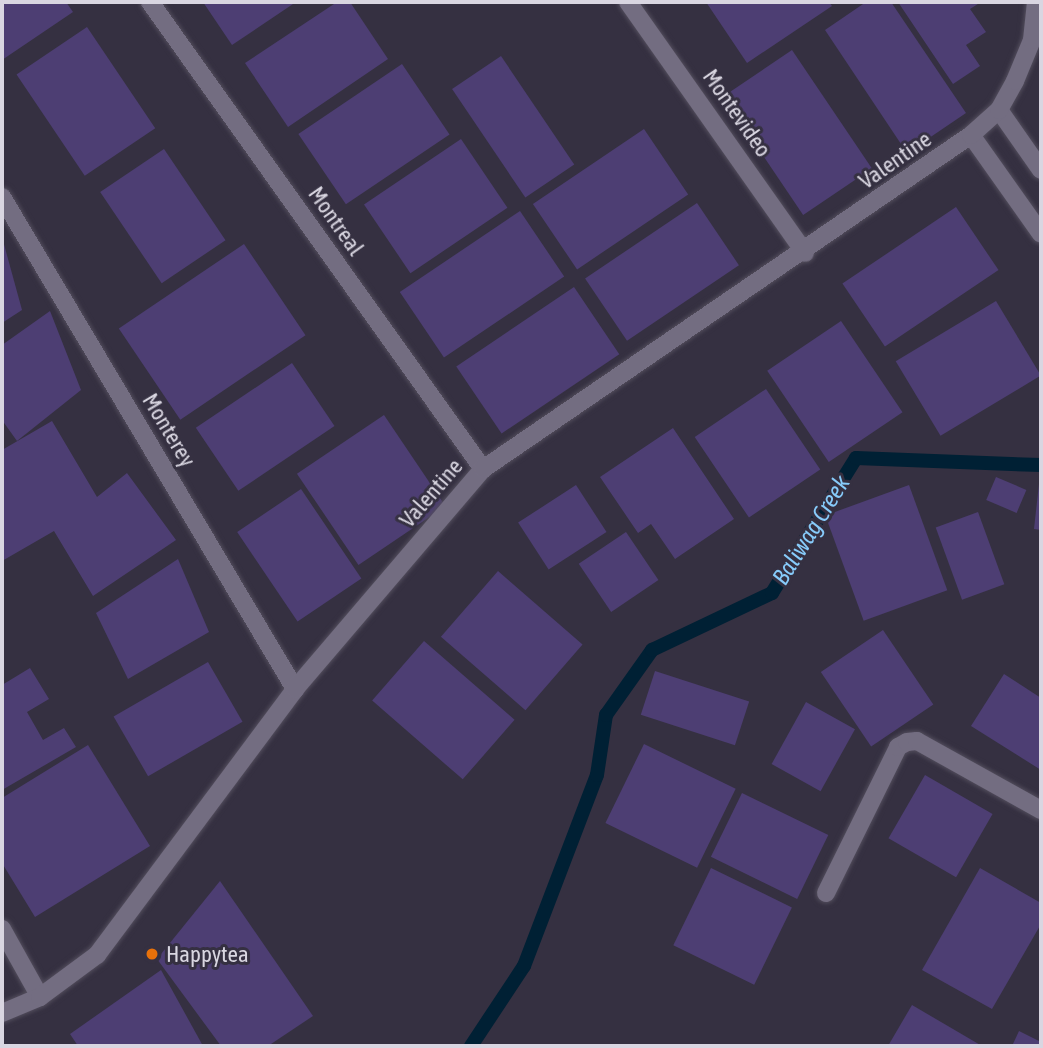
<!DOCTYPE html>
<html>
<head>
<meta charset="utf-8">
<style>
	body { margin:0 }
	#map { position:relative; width:1043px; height:1048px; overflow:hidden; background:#353041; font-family:"Asap Condensed",sans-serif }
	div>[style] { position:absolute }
	.stream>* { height:14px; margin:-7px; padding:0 7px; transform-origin:7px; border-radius:7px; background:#002034 }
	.building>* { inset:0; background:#4d3e73; transform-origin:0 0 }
	.roads { filter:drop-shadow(0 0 2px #524d5c) drop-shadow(0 0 2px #524d5c) }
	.minor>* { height:18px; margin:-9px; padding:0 9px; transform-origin:9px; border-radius:9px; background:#736d81 }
	.dots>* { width:19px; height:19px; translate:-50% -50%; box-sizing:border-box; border:4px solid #353041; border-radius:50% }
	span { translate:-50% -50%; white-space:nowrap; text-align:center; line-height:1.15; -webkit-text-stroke:6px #353041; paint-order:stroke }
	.street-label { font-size:23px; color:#d9d6e1 }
	.poi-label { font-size:23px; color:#d9d6e1 }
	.left { translate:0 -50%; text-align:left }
	.water-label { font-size:24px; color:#87cbfa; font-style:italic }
	.frame { position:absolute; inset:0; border:4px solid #d9d6e1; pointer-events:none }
</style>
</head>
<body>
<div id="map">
	<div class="stream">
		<i style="left:471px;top:1046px;width:96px;rotate:-56.5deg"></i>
		<i style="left:524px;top:966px;width:204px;rotate:-69.1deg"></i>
		<i style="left:597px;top:775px;width:61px;rotate:-81.5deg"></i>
		<i style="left:606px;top:715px;width:80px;rotate:-54.7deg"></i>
		<i style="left:652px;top:650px;width:133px;rotate:-25.4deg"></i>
		<i style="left:772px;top:593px;width:159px;rotate:-58.1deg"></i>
		<i style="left:856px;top:458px;width:185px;rotate:2.2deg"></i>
	</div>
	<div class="building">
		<i style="clip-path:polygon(2px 2px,66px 2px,73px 12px,2px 60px)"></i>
		<i style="clip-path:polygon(203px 2px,296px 2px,232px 45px)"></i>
		<i style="clip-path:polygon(337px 2px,350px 2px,388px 59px,288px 127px,245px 63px)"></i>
		<i style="clip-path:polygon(706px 2px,829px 2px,832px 6px,747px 63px)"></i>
		<i style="clip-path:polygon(866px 2px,891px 2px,966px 113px,907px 153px,825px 30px)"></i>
		<i style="clip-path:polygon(898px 2px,981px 2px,970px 9px,986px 32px,966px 45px,980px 66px,953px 84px)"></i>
		<i style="left:87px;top:27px;width:122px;height:85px;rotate:56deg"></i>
		<i style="left:792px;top:50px;width:143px;height:83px;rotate:56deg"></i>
		<i style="left:501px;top:56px;width:131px;height:59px;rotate:56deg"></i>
		<i style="left:402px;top:64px;width:85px;height:125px;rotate:56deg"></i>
		<i style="left:644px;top:129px;width:79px;height:134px;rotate:56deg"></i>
		<i style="left:461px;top:139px;width:83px;height:117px;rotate:56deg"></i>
		<i style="left:164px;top:149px;width:110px;height:77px;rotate:56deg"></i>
		<i style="left:697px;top:203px;width:75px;height:135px;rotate:56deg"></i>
		<i style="left:956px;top:207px;width:76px;height:137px;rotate:56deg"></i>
		<i style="left:520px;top:211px;width:79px;height:145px;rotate:56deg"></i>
		<i style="clip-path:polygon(2px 237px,22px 310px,2px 323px)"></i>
		<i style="left:244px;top:244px;width:110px;height:151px;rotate:56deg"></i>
		<i style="left:574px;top:287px;width:81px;height:142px;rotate:56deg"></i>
		<i style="left:996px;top:301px;width:87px;height:117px;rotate:59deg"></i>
		<i style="clip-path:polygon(50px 311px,81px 390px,17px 441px,2px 420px,2px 345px)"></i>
		<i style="left:841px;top:321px;width:110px;height:89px;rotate:56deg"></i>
		<i style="left:292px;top:363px;width:76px;height:116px;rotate:56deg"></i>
		<i style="left:766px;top:389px;width:97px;height:86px;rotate:56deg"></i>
		<i style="left:384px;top:415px;width:110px;height:105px;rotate:56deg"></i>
		<i style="clip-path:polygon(52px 421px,97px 497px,127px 473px,176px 540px,93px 596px,54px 531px,2px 561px,2px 450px)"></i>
		<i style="clip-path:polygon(673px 428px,734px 519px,675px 559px,651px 524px,638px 533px,600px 477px)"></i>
		<i style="left:996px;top:477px;width:33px;height:25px;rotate:23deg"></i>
		<i style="clip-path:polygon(1039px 484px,1041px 484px,1041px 530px,1034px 529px)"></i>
		<i style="left:576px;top:485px;width:56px;height:69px;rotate:57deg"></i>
		<i style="left:909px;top:485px;width:112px;height:89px;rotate:70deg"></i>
		<i style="left:301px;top:489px;width:108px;height:77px;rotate:56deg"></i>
		<i style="left:978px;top:512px;width:77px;height:45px;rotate:70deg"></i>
		<i style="left:626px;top:532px;width:58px;height:57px;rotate:56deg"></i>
		<i style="clip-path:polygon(178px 559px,209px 632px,128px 679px,96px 613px)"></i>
		<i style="left:498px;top:571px;width:112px;height:87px;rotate:41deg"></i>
		<i style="left:883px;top:630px;width:90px;height:75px;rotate:56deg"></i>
		<i style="left:424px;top:641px;width:120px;height:79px;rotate:41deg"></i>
		<i style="left:208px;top:662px;width:69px;height:109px;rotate:60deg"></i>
		<i style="clip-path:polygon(30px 668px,49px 699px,27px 712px,43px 740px,64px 728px,76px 747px,2px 790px,2px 685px)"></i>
		<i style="left:655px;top:671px;width:99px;height:46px;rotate:18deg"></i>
		<i style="clip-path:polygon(1004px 674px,1041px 698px,1041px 770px,971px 726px)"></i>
		<i style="left:806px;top:702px;width:56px;height:71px;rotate:29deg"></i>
		<i style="left:644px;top:744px;width:102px;height:88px;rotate:26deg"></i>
		<i style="clip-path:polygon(88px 745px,150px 846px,35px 917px,2px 863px,2px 798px)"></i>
		<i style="left:925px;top:775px;width:78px;height:73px;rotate:30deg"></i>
		<i style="left:742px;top:793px;width:96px;height:71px;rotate:26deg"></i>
		<i style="left:711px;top:868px;width:90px;height:86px;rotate:26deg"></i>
		<i style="clip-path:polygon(980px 868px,1041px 903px,1041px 924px,992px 1009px,922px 970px)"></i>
		<i style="clip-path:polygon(220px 881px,313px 1016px,268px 1046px,221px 1046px,157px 959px)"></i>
		<i style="clip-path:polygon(161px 970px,203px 1046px,78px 1046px,70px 1034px)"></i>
		<i style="clip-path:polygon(912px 1005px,982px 1046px,888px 1046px)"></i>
		<i style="clip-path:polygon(1019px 1031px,1041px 1042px,1041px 1046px,1012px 1046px)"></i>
	</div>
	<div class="roads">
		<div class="minor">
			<i style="left:150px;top:2px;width:574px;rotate:54.51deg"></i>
			<i style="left:628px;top:2px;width:307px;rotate:54.8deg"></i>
			<i style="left:999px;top:110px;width:73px;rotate:55deg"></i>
			<i style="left:971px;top:135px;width:121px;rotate:54.7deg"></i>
			<i style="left:2px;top:197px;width:573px;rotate:59.22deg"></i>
			<i style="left:826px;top:893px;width:163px;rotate:-63.7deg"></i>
			<i style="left:898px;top:747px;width:10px;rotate:-29deg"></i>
			<i style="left:907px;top:742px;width:10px;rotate:-6deg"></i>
			<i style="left:917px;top:741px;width:142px;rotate:29.1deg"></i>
			<i style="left:2px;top:929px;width:78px;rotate:60.8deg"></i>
			<i style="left:2px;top:1013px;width:41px;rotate:-22.8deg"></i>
			<i style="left:40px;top:997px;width:71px;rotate:-36.4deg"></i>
			<i style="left:97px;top:955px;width:332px;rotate:-53.3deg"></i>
			<i style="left:295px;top:689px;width:289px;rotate:-49.5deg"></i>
			<i style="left:483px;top:469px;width:591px;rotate:-34.39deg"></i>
			<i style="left:971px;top:135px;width:38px;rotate:-42deg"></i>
			<i style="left:999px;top:110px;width:33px;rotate:-61deg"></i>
			<i style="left:1015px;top:81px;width:44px;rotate:-67.5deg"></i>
			<i style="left:1032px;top:40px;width:38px;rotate:-84deg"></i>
		</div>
	</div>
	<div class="dots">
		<i style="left:152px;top:954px;background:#e8710a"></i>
	</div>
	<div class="street-label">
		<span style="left:737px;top:113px;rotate:55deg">Montevideo</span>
		<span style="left:895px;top:160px;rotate:-35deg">Valentine</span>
		<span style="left:336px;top:221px;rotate:55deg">Montreal</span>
		<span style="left:169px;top:430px;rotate:59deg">Monterey</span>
		<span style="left:431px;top:493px;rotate:-49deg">Valentine</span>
	</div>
	<div class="poi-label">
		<span class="left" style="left:166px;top:954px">Happytea</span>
	</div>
	<div class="water-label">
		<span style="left:811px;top:530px;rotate:-58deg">Baliwag Creek</span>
	</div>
	<div class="frame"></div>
</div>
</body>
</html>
